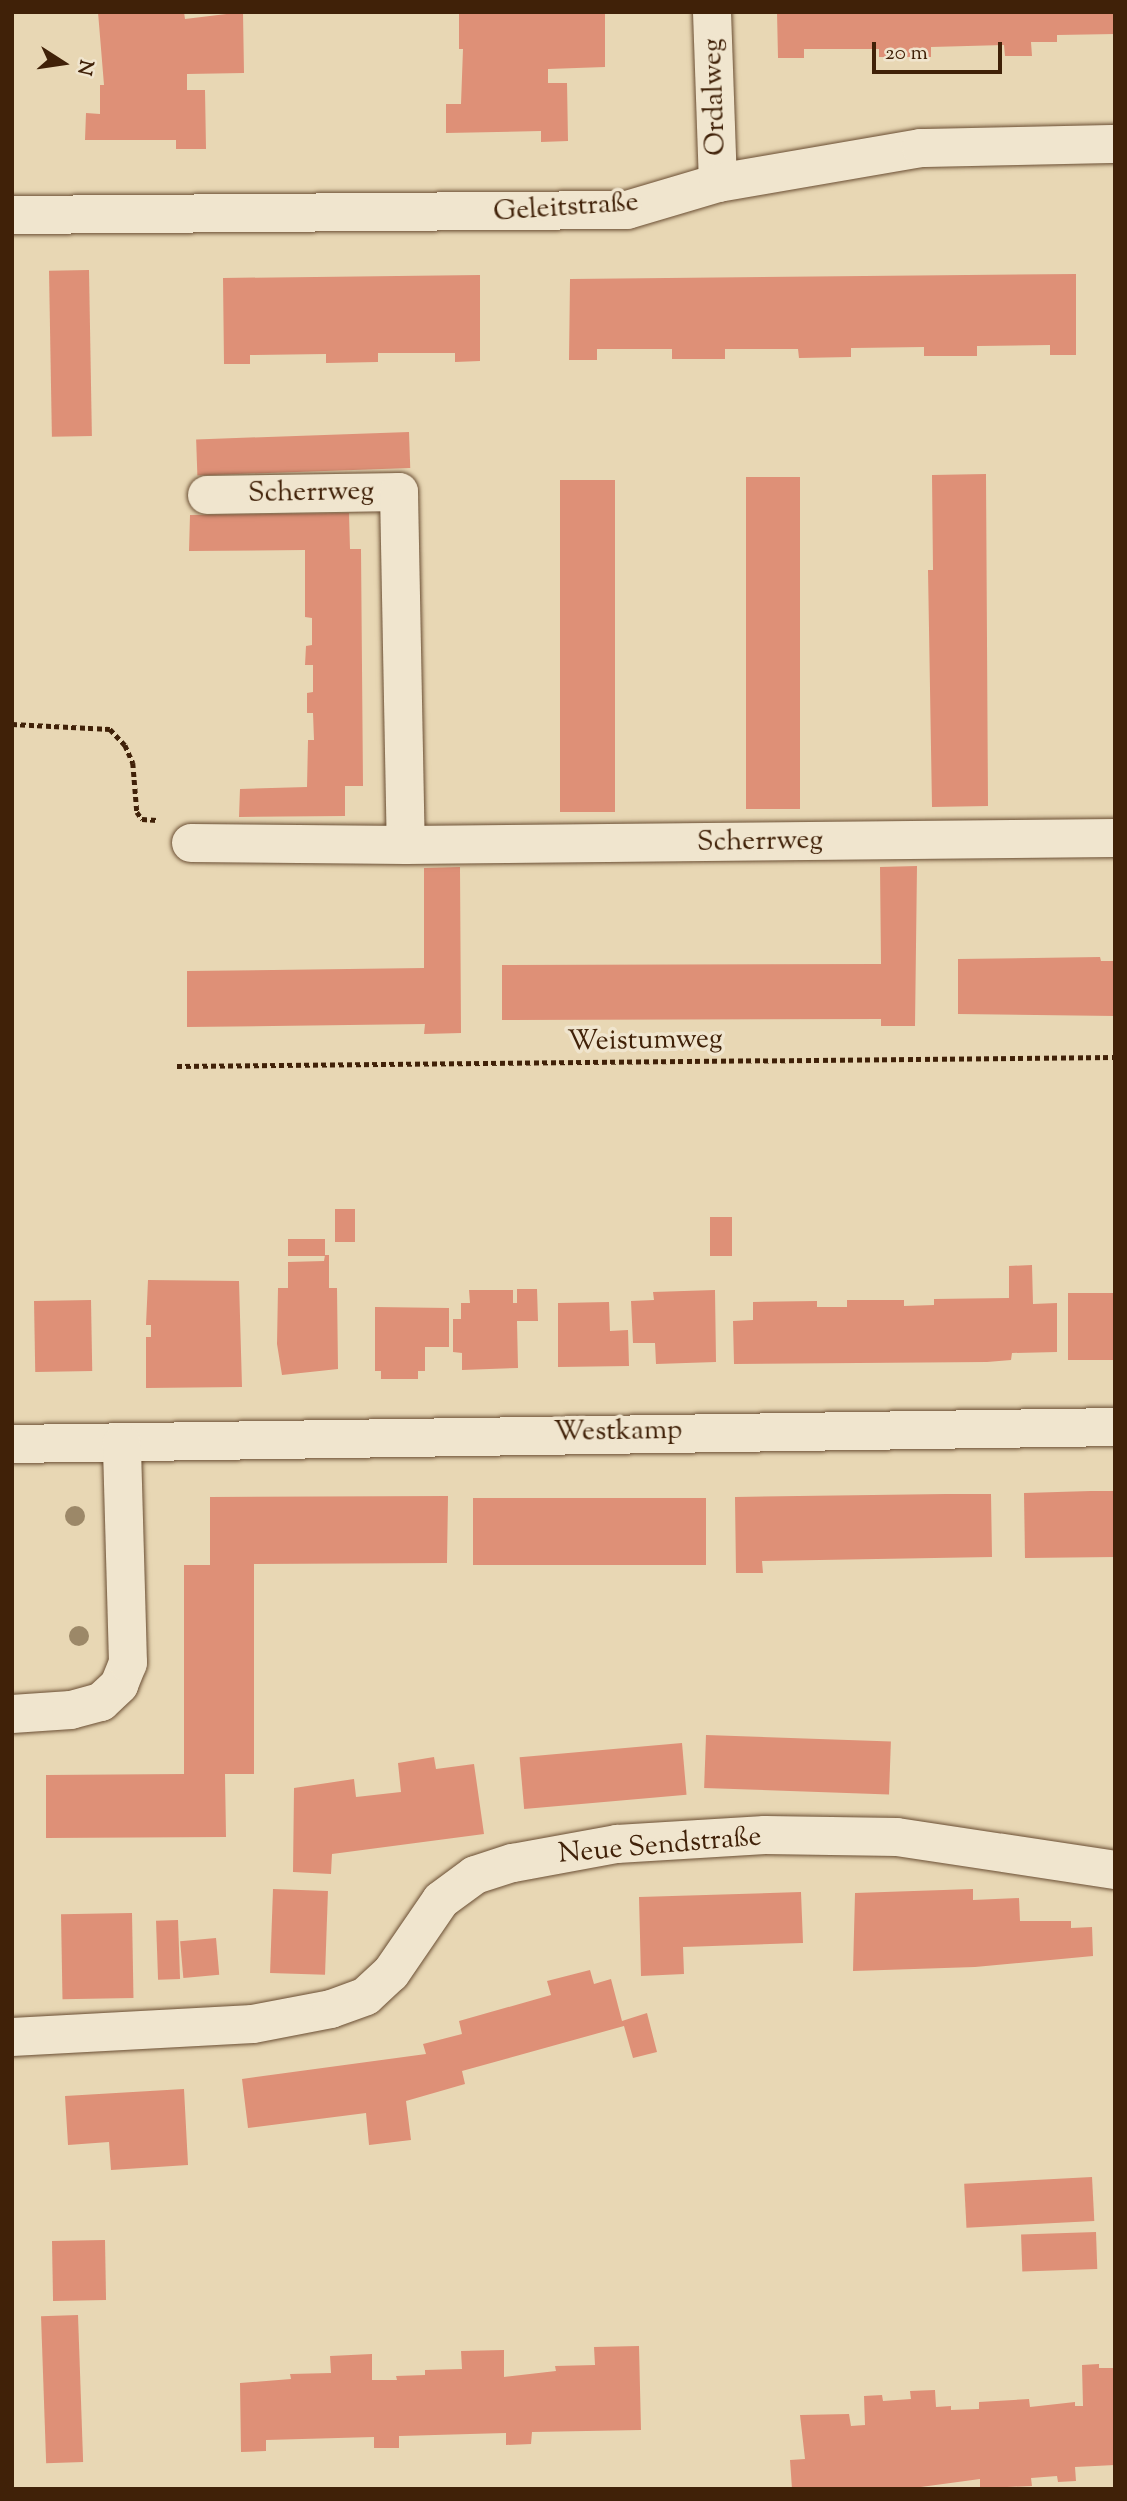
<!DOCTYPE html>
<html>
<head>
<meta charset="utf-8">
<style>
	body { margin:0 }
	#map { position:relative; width:1127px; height:2501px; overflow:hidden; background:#e8d7b4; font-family:"Sorts Mill Goudy",serif }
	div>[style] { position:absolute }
	.building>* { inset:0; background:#de9077; transform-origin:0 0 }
	.path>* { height:4.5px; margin-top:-2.25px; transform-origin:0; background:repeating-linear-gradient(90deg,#402108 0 5px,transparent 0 8.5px) }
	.roads { filter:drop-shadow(0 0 2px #6a4e33) drop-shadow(0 0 2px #6a4e33) }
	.minor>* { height:38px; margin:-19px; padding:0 19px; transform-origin:19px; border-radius:19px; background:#f0e5ce }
	.trees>* { width:20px; height:20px; margin:-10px; border-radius:50%; background:#9c8868 }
	span { translate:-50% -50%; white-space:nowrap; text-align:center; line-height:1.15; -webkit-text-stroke:7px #f0e5ce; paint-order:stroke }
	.street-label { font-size:28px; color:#402108 }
	.frame { position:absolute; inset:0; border:14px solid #402108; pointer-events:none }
	.north { position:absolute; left:28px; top:28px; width:70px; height:70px; -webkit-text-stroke:5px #f0e5ce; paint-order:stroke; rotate:102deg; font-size:19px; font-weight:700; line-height:28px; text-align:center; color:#402108 }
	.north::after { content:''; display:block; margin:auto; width:24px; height:32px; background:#402108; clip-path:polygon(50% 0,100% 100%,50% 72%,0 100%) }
	.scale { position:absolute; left:872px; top:42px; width:130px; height:32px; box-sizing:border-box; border:4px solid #402108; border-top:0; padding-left:9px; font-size:21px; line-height:24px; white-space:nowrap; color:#402108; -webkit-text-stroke:5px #f0e5ce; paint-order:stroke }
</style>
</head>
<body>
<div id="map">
	<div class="building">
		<i style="clip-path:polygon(98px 12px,184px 12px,185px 19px,243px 12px,244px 73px,187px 74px,187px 90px,205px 90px,206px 149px,176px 149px,176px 140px,85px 140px,86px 113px,100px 114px,100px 85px,104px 85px)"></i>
		<i style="clip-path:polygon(459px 12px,605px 12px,605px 67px,548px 69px,548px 83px,567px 83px,568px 141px,541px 142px,541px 131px,446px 133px,446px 104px,461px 104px,463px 49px,459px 49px)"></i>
		<i style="clip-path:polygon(777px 12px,1115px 12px,1115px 34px,1057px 35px,1057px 42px,1031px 42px,1032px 56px,1005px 56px,1004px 45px,931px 47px,931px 57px,879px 57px,879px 49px,804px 49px,804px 58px,778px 58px)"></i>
		<i style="left:89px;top:270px;width:166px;height:40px;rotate:89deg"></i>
		<i style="clip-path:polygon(1076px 274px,1076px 355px,1050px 355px,1050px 345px,977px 346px,977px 356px,924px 356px,924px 347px,851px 348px,851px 357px,799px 358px,798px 349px,725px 349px,725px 359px,672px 359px,672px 349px,597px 349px,597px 360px,569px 360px,570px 279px)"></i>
		<i style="clip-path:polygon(480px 275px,480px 361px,455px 362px,455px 353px,378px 353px,378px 362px,326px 363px,326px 354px,250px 355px,250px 364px,224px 364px,223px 278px)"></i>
		<i style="left:409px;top:432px;width:36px;height:213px;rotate:88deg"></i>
		<i style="clip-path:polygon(986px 474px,988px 806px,932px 807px,928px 570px,933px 570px,932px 475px)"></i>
		<i style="left:800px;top:477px;width:332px;height:54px;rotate:90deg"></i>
		<i style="left:560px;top:480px;width:55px;height:332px"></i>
		<i style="clip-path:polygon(349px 513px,350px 549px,361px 549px,363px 786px,345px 786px,345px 816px,239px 817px,240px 789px,307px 787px,308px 740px,314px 740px,313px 713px,307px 713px,307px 693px,313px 692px,313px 665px,305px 665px,306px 646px,312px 645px,312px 618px,305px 617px,305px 550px,189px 551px,190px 515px)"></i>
		<i style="clip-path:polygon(917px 866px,915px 1026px,881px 1026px,881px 1019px,502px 1020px,502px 965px,881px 964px,880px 867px)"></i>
		<i style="clip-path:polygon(460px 867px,461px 1033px,424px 1034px,425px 1024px,187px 1027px,187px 971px,424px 968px,424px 868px)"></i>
		<i style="clip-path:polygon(1100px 957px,1101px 961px,1115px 961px,1115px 1016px,958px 1014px,958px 959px)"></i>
		<i style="left:335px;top:1209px;width:20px;height:33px"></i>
		<i style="left:710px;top:1217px;width:22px;height:39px"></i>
		<i style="left:288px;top:1239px;width:37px;height:17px"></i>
		<i style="clip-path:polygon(325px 1255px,329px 1255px,329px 1288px,337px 1288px,338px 1369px,282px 1375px,277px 1344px,278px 1288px,288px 1288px,288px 1262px,324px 1261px)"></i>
		<i style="clip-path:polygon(1032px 1265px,1033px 1304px,1057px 1303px,1057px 1352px,1012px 1353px,1011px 1360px,987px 1362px,734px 1364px,733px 1321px,753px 1320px,753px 1302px,817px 1301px,817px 1307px,847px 1307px,847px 1300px,904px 1300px,904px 1306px,934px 1305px,934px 1299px,1009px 1298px,1009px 1266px)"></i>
		<i style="clip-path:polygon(148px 1280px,239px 1281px,242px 1387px,146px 1388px,146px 1337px,151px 1337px,151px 1325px,146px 1325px)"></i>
		<i style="clip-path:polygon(517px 1289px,537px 1289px,538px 1321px,517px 1321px,518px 1368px,462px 1370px,462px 1353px,453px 1352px,453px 1319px,461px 1319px,461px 1303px,470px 1303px,469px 1290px,513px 1290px,513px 1303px,517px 1303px)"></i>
		<i style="clip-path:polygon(715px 1290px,716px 1362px,656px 1364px,655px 1343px,633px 1343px,631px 1301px,654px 1300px,653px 1292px)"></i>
		<i style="left:1068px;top:1293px;width:47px;height:67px"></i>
		<i style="left:91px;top:1300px;width:71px;height:57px;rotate:89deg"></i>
		<i style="clip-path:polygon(609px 1302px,610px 1331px,628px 1330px,629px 1366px,558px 1367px,558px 1303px)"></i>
		<i style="clip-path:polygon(375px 1307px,449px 1308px,449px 1347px,425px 1347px,425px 1371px,418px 1371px,418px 1379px,381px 1379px,381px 1371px,375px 1371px)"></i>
		<i style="clip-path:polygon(1091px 1491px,1115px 1491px,1115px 1557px,1025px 1558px,1024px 1493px)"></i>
		<i style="clip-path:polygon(946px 1494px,991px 1494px,992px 1557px,762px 1561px,763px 1573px,736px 1573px,735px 1497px)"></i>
		<i style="clip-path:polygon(448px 1496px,447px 1563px,254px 1564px,254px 1774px,225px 1774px,226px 1837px,46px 1838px,46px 1775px,184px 1774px,184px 1565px,210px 1565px,210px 1497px)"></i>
		<i style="left:706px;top:1498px;width:67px;height:233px;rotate:90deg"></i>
		<i style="left:706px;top:1735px;width:185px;height:53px;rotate:2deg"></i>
		<i style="left:682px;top:1743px;width:52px;height:163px;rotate:85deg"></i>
		<i style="clip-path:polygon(434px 1757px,436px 1769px,474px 1764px,484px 1834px,332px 1854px,331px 1874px,293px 1872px,294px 1788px,354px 1779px,356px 1797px,401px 1792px,398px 1763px)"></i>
		<i style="left:273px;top:1889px;width:55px;height:84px;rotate:2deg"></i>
		<i style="clip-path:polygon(973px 1889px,973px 1900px,1019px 1898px,1020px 1921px,1071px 1921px,1071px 1928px,1092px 1927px,1093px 1956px,975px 1967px,853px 1971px,855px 1893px)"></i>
		<i style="clip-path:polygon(801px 1892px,803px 1943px,683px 1947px,684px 1974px,641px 1976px,639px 1897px)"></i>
		<i style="left:132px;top:1913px;width:85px;height:71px;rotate:89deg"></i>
		<i style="left:178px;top:1920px;width:59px;height:22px;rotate:88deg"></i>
		<i style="left:216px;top:1938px;width:37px;height:36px;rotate:85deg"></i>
		<i style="clip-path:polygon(590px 1970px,594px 1984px,611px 1979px,622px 2021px,647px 2013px,657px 2052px,633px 2058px,624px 2026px,462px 2071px,465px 2084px,406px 2101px,411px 2140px,369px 2145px,366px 2113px,248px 2128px,242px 2079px,426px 2054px,423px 2044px,462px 2034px,459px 2021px,551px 1995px,547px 1981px)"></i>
		<i style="clip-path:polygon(184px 2089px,188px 2165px,111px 2170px,109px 2142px,68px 2145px,65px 2096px)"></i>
		<i style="left:1092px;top:2177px;width:44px;height:128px;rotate:87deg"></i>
		<i style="left:1096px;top:2232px;width:37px;height:75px;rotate:88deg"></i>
		<i style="left:105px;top:2240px;width:60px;height:53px;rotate:89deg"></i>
		<i style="left:78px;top:2315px;width:147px;height:37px;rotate:88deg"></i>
		<i style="clip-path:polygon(639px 2346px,641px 2430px,532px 2432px,531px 2444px,506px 2445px,506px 2433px,399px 2436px,399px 2448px,374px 2448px,374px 2437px,266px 2440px,266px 2451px,241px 2452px,240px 2383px,291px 2379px,290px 2374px,331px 2373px,330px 2356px,372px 2354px,372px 2380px,397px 2380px,396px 2376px,425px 2375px,425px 2370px,462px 2369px,461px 2351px,504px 2350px,504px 2377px,556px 2371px,555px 2366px,595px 2365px,594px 2347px)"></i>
		<i style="clip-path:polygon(1099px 2364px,1099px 2368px,1115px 2368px,1115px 2465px,1075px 2467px,1076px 2481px,1058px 2482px,1057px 2476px,1031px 2478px,1032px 2486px,1007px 2487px,980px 2488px,980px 2479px,906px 2489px,792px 2489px,790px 2460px,805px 2459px,800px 2415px,849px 2414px,851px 2426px,865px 2425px,864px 2396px,882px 2395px,883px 2401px,911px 2399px,910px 2391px,935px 2390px,936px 2407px,951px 2406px,951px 2410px,979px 2409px,979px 2402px,1029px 2399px,1030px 2407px,1075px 2402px,1075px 2406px,1083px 2406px,1082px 2365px)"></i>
	</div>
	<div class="path">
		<i style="left:12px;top:724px;width:98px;rotate:2.9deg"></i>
		<i style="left:110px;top:729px;width:22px;rotate:47deg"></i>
		<i style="left:125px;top:745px;width:20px;rotate:66deg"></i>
		<i style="left:133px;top:763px;width:49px;rotate:85.3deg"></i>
		<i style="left:137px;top:812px;width:9px;rotate:54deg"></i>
		<i style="left:142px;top:819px;width:15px;rotate:4deg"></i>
		<i style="left:177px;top:1066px;width:938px;rotate:-0.55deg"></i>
	</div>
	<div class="roads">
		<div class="minor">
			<i style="left:712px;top:12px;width:171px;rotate:88deg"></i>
			<i style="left:12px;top:215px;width:615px;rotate:-0.47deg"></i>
			<i style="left:627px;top:210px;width:95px;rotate:-16.5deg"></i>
			<i style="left:718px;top:183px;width:206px;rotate:-9.8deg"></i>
			<i style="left:921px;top:148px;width:194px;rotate:-1.2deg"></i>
			<i style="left:207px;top:495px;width:192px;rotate:-0.9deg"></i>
			<i style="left:399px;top:492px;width:353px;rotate:88.9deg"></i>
			<i style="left:406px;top:845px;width:709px;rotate:-0.57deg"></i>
			<i style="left:191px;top:843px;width:215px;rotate:0.5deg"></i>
			<i style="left:12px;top:1444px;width:1103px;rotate:-0.88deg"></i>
			<i style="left:12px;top:1714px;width:59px;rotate:-3.9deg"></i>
			<i style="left:71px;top:1710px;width:31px;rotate:-15deg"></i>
			<i style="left:101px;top:1702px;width:25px;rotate:-43deg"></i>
			<i style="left:119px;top:1685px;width:24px;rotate:-68deg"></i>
			<i style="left:128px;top:1663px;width:219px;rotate:-91.6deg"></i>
			<i style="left:12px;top:2037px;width:241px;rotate:-3.1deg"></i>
			<i style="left:253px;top:2024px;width:79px;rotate:-10.9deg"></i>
			<i style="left:331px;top:2009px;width:37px;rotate:-20deg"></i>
			<i style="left:366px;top:1996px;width:34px;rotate:-43deg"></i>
			<i style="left:391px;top:1973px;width:88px;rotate:-55.6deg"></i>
			<i style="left:441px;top:1900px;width:42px;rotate:-36.3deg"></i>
			<i style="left:475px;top:1875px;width:40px;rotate:-18deg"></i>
			<i style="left:513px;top:1863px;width:106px;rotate:-10.4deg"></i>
			<i style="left:617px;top:1844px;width:148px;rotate:-3.5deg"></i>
			<i style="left:765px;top:1835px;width:132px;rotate:0.9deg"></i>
			<i style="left:897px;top:1837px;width:220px;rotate:8.6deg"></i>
		</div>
	</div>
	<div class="trees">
		<i style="left:75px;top:1516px"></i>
		<i style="left:79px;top:1636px"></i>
	</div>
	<div class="street-label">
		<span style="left:715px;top:97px;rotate:-92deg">Ordalweg</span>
		<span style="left:566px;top:208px;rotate:-4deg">Geleitstraße</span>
		<span style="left:311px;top:493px;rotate:-1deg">Scherrweg</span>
		<span style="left:760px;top:842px;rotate:-1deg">Scherrweg</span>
		<span style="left:645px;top:1041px;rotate:-1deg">Weistumweg</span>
		<span style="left:618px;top:1432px;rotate:-1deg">Westkamp</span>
		<span style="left:660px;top:1846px;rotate:-5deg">Neue Sendstraße</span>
	</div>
	<div class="frame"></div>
	<div class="north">N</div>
	<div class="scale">20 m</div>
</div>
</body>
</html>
